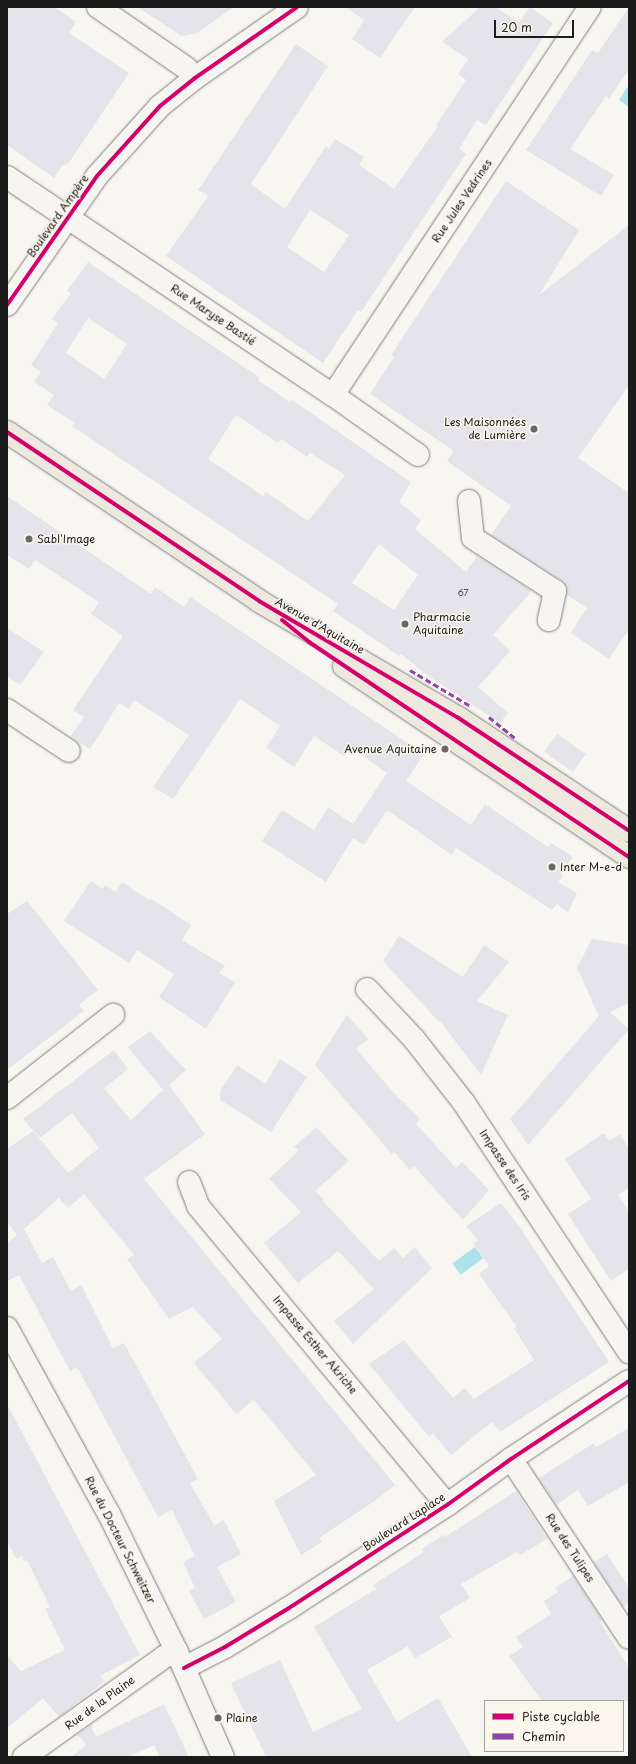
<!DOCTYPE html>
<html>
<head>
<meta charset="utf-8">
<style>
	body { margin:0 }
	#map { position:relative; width:636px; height:1764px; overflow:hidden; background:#f8f6f0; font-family:"Playpen Sans",sans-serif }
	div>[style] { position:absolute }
	.water>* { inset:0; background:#ace2eb; transform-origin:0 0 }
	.building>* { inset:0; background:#e5e4ea; transform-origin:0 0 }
	.roads { filter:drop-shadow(0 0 1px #7f7e7b) drop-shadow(0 0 1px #7f7e7b) }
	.minor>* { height:22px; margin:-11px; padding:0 11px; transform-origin:11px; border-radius:11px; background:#f6f5f1 }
	.major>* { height:22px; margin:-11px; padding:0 11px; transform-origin:11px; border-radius:11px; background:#eee9de }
	.quiet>* { height:3px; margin-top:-1.5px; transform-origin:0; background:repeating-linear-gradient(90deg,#8e44ad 0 6px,transparent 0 9px) }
	.cycleway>* { height:4px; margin:-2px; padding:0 2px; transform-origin:2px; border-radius:2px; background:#d6006c }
	.dots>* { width:11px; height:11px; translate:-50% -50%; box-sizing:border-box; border:2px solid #fbf7ec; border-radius:50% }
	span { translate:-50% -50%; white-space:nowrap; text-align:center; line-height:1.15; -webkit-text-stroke:3px #fbf7ec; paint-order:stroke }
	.number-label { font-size:9px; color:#4e4e50 }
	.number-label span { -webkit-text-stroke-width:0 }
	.street-label { font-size:11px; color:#1c1c1c }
	.poi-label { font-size:11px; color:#1c1c1c }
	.right { translate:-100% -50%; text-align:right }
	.left { translate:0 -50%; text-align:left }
	.frame { position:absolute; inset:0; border:8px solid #1c1c1c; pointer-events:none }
	.legend { position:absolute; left:484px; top:1700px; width:140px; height:52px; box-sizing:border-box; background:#fbf7ec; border:1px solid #a29f99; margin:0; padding:5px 7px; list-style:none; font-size:12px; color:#1c1c1c }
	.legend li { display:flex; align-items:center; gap:8px; height:20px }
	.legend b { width:20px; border:1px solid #a29f99 }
	.scale { position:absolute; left:494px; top:20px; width:80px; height:18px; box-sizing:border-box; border:2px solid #1c1c1c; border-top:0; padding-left:5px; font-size:12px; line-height:14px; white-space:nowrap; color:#1c1c1c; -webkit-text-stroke:3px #fbf7ec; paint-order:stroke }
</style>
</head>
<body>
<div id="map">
	<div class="water">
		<i style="clip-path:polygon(627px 87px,629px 89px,629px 107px,619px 100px)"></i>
		<i style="left:475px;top:1247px;width:14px;height:28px;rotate:54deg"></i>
	</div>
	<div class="building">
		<i style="clip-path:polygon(7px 7px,54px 7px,76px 22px,69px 33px,129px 73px,68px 164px,62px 166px,54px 178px,7px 145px)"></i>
		<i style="clip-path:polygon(137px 7px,234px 7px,197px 33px,182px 36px)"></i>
		<i style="clip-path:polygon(345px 7px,415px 7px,380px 58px,352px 39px,364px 20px)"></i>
		<i style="clip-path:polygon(evenodd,480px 7px,495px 7px,519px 22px,530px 7px,553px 23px,486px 125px,477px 120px,459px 149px,466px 154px,361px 312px,358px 310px,323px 363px,166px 256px,208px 196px,198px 190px,296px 44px,328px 66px,251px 184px,285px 209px,326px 146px,329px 149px,335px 139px,364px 157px,359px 165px,394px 189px,438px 126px,436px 125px,466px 80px,458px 74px,468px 59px,442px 42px,480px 7px,310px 210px,349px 235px,324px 272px,287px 247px,310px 210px)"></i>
		<i style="clip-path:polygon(629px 7px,629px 69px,609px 99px,606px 96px,570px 149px,614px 175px,601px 196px,526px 150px,592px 50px,598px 53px)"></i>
		<i style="clip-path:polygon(506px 181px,579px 230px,539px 295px,629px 225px,629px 385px,578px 458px,629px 493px,629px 629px,609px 659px,571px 633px,587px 608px,567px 595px,567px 587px,562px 581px,491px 535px,511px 506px,447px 461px,454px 451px,370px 394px,394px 357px,391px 355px)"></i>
		<i style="clip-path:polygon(evenodd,88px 262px,259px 377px,259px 381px,290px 402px,292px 400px,411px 482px,399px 502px,421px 520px,415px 529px,466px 572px,477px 556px,532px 591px,493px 635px,510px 651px,478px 687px,508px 713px,500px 723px,430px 677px,401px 654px,399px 656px,333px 611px,338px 604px,72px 426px,75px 423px,47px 405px,54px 395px,34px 382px,41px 372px,31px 365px,58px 323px,52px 319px,71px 293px,67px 291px,88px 262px,88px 318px,127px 344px,104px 379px,66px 353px,88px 318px,88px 262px,236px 415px,278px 443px,281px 439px,307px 457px,310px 453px,345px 475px,308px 521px,266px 492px,263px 496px,208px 459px,236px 415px,88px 262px,379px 544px,418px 575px,394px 610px,352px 583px,379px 544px)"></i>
		<i style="clip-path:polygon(7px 496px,151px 594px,155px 587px,184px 607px,190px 597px,424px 754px,406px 781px,471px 825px,485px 804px,548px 847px,551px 843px,573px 857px,561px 874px,563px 876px,558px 882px,577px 893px,568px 913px,557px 904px,552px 910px,456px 848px,452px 855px,387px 810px,364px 845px,353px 838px,326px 882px,262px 841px,282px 810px,314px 830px,328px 807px,353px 824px,387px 773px,350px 747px,344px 756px,314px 736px,294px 767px,266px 748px,280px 726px,240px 699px,173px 799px,153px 787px,189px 735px,134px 700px,129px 709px,119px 703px,90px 749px,70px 737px,84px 717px,73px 710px,123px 636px,91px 614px,99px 602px,35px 560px,29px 569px,7px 555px)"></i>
		<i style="clip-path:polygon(7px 628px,44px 652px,20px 685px,7px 676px)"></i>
		<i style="left:557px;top:734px;width:35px;height:22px;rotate:35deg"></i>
		<i style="clip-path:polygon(91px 881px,103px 889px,105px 885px,116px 892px,122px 882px,149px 900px,150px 898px,191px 925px,182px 940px,225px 966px,219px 973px,235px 982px,206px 1029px,159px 997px,174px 974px,137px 950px,129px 963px,64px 921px)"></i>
		<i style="clip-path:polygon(27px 901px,98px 990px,79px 1005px,84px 1011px,7px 1070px,7px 914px)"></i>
		<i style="clip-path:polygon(399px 936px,463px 977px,484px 945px,509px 962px,477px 1001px,508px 1015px,481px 1075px,440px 1021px,439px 1022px,383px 961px)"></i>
		<i style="clip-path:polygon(592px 939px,629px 945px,629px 1003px,610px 1012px,629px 1029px,528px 1145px,510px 1119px,599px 1016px,577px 968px)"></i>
		<i style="clip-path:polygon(347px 1015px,368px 1039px,356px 1049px,400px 1100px,401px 1099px,420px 1119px,416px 1124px,456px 1168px,462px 1162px,489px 1190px,463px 1220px,414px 1166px,410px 1170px,394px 1152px,392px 1154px,315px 1065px)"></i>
		<i style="clip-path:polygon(150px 1031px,186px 1070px,169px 1085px,205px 1134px,144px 1179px,395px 1485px,376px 1500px,319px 1538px,322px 1542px,301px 1555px,274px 1501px,316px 1475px,254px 1400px,236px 1414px,194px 1363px,222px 1339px,193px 1307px,169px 1319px,127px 1259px,134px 1255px,84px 1194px,68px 1208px,59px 1198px,24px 1229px,42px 1263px,53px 1257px,71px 1291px,81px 1285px,113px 1349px,124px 1343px,198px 1479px,190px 1483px,214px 1525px,224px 1520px,241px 1554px,217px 1567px,236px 1602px,204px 1619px,189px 1591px,195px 1588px,183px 1562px,195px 1556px,172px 1510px,158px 1517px,77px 1367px,70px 1371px,19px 1275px,7px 1281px,7px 1243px,17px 1235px,7px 1222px,7px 1149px,33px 1131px,68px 1173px,99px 1148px,72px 1113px,40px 1138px,23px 1119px,114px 1050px,128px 1069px,104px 1088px,131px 1120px,163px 1090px,128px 1047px)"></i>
		<i style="clip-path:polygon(280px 1059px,307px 1077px,271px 1132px,220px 1100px,220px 1091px,237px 1065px,265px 1084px)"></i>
		<i style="clip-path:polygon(316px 1127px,349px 1161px,315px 1191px,323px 1199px,322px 1200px,379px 1261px,394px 1248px,403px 1258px,415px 1247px,432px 1268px,353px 1344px,334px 1321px,374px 1289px,338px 1251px,298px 1283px,264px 1243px,301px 1212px,269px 1179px,299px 1150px,294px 1147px)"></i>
		<i style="clip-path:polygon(604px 1133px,609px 1141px,620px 1134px,629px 1149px,629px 1188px,618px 1195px,629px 1212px,629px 1269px,611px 1281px,568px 1214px,591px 1199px,565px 1159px)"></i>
		<i style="clip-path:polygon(501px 1203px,519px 1226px,609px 1362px,500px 1432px,492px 1422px,451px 1455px,433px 1433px,429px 1437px,369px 1364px,404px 1340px,453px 1398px,465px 1388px,474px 1399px,534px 1360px,514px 1328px,516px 1326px,479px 1274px,489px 1266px,473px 1243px,478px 1240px,466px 1226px)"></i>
		<i style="clip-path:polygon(7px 1404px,140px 1655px,100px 1676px,105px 1681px,59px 1717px,43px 1698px,7px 1728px,7px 1655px,21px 1671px,65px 1650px,45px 1609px,50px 1607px,27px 1560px,24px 1562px,22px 1556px,16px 1559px,7px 1541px)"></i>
		<i style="clip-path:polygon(629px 1428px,629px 1482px,588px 1506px,578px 1490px,556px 1505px,539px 1478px,594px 1443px,596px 1447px)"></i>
		<i style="clip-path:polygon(516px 1491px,547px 1539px,520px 1555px,517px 1552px,461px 1584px,470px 1598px,439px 1616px,452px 1637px,415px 1658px,408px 1646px,367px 1670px,397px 1722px,438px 1698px,472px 1757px,266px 1757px,231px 1683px,280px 1660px,313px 1732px,362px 1709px,314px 1627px,376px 1589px,373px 1585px,424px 1552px,422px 1549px,443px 1535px,445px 1537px)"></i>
		<i style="clip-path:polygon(607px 1554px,629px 1588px,629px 1603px,623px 1607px,594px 1562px)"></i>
		<i style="clip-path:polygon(573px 1576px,602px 1620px,600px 1622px,629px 1668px,629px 1701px,542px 1701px,509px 1656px,523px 1647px,516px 1637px,551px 1614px,544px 1601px,558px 1592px,555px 1588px)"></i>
		<i style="clip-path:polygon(164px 1704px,189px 1757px,160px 1757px,154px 1745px,128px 1757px,71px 1757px,87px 1745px,77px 1735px,91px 1725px,96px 1737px)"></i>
	</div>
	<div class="roads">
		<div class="minor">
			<i style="left:98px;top:7px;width:107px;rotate:34.7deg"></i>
			<i style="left:186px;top:68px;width:13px;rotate:48deg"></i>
			<i style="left:7px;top:177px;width:392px;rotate:33.8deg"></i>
			<i style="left:333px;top:395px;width:104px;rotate:35.2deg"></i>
			<i style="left:7px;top:305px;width:157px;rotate:-55.1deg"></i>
			<i style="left:97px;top:176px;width:94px;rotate:-48deg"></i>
			<i style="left:160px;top:106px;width:45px;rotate:-38.7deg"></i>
			<i style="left:195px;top:78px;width:124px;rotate:-34.8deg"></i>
			<i style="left:333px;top:395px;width:465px;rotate:-56.5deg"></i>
			<i style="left:469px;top:501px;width:37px;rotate:84deg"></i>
			<i style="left:473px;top:538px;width:98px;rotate:32.9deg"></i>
			<i style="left:555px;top:591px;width:30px;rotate:102deg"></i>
			<i style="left:7px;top:710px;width:74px;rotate:33.5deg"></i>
			<i style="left:367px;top:989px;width:69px;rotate:46.8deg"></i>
			<i style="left:414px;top:1039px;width:81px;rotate:52deg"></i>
			<i style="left:464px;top:1103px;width:299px;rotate:56.5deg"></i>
			<i style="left:7px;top:1098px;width:135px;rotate:-38.1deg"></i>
			<i style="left:189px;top:1182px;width:26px;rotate:69deg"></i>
			<i style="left:198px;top:1206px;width:389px;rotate:50.2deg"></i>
			<i style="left:7px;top:1328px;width:212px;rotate:61.3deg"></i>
			<i style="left:109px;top:1514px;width:152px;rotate:63.8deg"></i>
			<i style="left:176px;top:1650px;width:117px;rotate:66.3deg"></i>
			<i style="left:511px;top:1459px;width:214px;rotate:56.6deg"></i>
			<i style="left:184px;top:1668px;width:46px;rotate:-27.1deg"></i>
			<i style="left:225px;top:1647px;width:75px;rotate:-31.4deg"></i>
			<i style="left:289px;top:1608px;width:189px;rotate:-33.1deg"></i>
			<i style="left:447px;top:1505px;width:79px;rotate:-35.7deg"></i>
			<i style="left:511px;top:1459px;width:141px;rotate:-33.5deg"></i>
			<i style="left:24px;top:1757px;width:172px;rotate:-35.5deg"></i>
			<i style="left:164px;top:1657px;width:14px;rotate:-30deg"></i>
		</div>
		<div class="major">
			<i style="left:7px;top:432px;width:303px;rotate:33.8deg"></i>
			<i style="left:259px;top:601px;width:229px;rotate:30.4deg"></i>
			<i style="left:457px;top:717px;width:206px;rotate:33.5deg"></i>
			<i style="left:344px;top:666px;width:343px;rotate:33.8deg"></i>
		</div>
	</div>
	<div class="quiet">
		<i style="left:410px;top:670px;width:69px;rotate:30.7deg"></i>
		<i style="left:489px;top:717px;width:35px;rotate:39deg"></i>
	</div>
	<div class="cycleway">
		<i style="left:7px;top:305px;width:157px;rotate:-55.1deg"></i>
		<i style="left:97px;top:176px;width:94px;rotate:-48deg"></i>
		<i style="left:160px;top:106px;width:45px;rotate:-38.7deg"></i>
		<i style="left:195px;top:78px;width:124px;rotate:-34.8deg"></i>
		<i style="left:7px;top:432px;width:303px;rotate:33.8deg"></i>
		<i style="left:259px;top:601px;width:229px;rotate:30.4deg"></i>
		<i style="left:457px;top:717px;width:206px;rotate:33.5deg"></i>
		<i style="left:282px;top:620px;width:35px;rotate:39deg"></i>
		<i style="left:309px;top:642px;width:386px;rotate:33.9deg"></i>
		<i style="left:184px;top:1668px;width:46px;rotate:-27.1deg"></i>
		<i style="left:225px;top:1647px;width:75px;rotate:-31.4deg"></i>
		<i style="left:289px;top:1608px;width:189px;rotate:-33.1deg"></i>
		<i style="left:447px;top:1505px;width:79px;rotate:-35.7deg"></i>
		<i style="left:511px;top:1459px;width:141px;rotate:-33.5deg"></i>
	</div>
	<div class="dots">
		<i style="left:534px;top:429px;background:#696866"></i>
		<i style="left:29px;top:539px;background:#696866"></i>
		<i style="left:405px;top:624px;background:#696866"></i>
		<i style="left:445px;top:749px;background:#696866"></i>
		<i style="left:552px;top:867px;background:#696866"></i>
		<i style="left:218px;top:1718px;background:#696866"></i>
	</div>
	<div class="number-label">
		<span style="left:463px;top:592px">67</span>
	</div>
	<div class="street-label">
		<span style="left:462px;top:201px;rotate:-56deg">Rue Jules Vedrines</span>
		<span style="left:58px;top:216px;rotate:-55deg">Boulevard Ampère</span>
		<span style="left:213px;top:315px;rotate:34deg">Rue Maryse Bastié</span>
		<span style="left:320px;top:626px;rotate:30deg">Avenue d'Aquitaine</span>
		<span style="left:505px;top:1165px;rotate:56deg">Impasse des Iris</span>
		<span style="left:315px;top:1345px;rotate:50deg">Impasse Esther Akriche</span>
		<span style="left:404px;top:1522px;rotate:-33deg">Boulevard Laplace</span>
		<span style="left:120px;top:1540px;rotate:63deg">Rue du Docteur Schweitzer</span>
		<span style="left:570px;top:1548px;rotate:57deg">Rue des Tulipes</span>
		<span style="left:100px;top:1703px;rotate:-36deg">Rue de la Plaine</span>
	</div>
	<div class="poi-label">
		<span class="right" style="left:526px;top:429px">Les Maisonnées<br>de Lumière</span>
		<span class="left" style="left:37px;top:539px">Sabl'Image</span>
		<span class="left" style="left:413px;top:624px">Pharmacie<br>Aquitaine</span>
		<span class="right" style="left:437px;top:749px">Avenue Aquitaine</span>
		<span class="left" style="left:560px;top:867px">Inter M-e-d</span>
		<span class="left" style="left:226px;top:1718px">Plaine</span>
	</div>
	<div class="frame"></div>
	<ul class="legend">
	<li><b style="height:5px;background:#d6006c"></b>Piste cyclable</li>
	<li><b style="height:5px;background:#8e44ad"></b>Chemin</li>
	</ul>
	<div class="scale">20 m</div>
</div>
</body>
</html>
